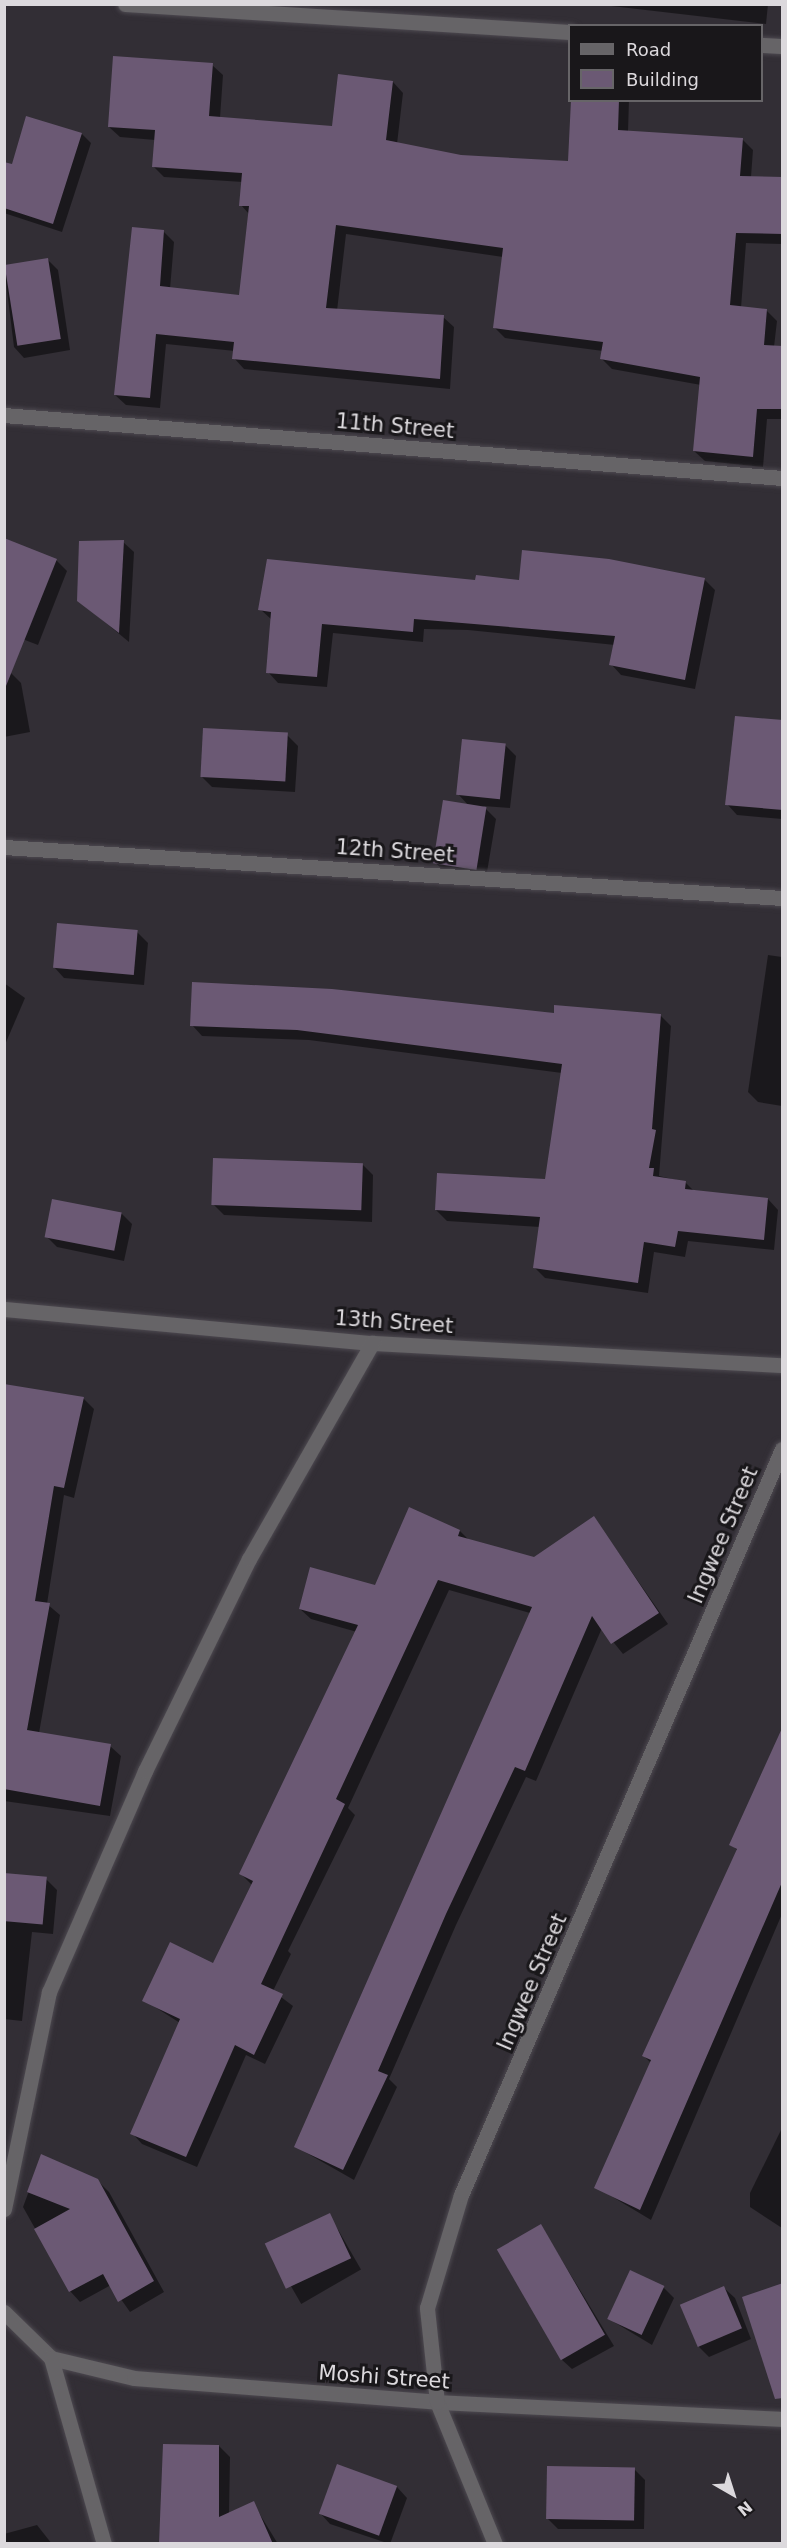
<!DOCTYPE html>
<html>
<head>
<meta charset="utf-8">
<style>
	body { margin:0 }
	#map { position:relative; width:787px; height:2548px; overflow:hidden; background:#322e35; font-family:"DejaVu Sans",sans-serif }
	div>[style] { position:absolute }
	.shadow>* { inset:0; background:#0007; transform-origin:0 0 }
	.building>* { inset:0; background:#6b5974; transform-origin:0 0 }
	.roads { filter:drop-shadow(0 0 2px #4d4950) drop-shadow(0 0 2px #4d4950) }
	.minor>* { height:15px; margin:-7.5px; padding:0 7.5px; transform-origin:7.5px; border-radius:7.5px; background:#666467 }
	span { translate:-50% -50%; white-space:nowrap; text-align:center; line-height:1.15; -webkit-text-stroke:6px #19171a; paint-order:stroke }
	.street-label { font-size:21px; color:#dcd9dd }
	.frame { position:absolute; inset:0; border:6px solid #dcd9dd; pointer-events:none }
	.legend { position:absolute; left:568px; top:24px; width:195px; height:78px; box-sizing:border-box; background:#19171a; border:2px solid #676568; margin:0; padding:8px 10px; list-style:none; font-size:18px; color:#dcd9dd }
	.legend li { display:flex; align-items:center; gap:12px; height:30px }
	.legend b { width:30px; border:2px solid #676568 }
	.north { position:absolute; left:703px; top:2464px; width:60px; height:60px; -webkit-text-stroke:4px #19171a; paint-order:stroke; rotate:141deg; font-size:16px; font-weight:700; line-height:24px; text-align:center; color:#dcd9dd }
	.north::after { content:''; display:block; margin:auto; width:21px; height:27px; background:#dcd9dd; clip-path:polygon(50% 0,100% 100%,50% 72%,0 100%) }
</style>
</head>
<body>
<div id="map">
	<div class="shadow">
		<i style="clip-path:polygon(594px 4px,768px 4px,766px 24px)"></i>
		<i style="clip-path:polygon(212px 65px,223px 75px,220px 118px,333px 128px,393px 82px,403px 93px,397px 144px,507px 166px,569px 163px,572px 100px,629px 100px,628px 132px,743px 140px,753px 150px,751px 177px,782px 178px,782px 244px,746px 243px,741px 308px,766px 310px,777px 321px,774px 347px,782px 347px,782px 419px,767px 419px,763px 467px,705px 461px,694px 451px,701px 385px,612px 369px,602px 359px,603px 351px,505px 338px,495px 328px,503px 257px,346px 234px,337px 311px,443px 317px,454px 327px,450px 389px,244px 369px,234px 358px,235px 351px,166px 344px,160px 408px,126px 405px,115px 395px,164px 232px,174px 242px,170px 289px,240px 297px,249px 214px,241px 205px,243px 182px,164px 177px,154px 167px,155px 140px,120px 137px,109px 127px)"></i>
		<i style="clip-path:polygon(82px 134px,91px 143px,62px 232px,4px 213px,4px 164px,13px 166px)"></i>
		<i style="clip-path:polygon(47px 259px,58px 270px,70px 350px,24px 358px,14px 347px,4px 266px)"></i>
		<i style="clip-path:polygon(4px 540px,56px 560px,67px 571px,38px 645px,4px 632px)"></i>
		<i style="clip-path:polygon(123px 542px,134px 552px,129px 642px,78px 600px)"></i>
		<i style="clip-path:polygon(704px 579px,715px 590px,695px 689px,621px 675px,611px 664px,615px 645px,468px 630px,424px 629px,423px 642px,333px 633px,327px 687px,278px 683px,268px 672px,272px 620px,260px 609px,477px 582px)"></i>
		<i style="clip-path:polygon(11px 673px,21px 683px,30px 732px,4px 737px,4px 674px)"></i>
		<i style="clip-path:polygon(782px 722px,782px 819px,737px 815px,727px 804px)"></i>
		<i style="clip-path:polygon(287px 735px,298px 746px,295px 792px,212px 787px,201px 776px)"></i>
		<i style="clip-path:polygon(505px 745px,516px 756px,510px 808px,483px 806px,496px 819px,486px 878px,445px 873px,435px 862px,469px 806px,458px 794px)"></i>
		<i style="clip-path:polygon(137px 932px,148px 943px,144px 985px,64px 978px,54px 967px)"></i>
		<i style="clip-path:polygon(768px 955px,782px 957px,782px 1106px,758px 1102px,748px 1092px)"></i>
		<i style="clip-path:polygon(4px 983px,25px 998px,4px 1047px)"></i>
		<i style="clip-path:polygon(555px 1015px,661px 1016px,671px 1026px,659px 1176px,685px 1182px,694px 1191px,768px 1199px,778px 1210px,774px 1250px,688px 1241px,685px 1257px,654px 1252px,648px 1293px,545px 1278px,534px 1267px,540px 1227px,447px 1221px,436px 1210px,547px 1180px,562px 1073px,309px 1040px,202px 1036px,192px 1025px)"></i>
		<i style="clip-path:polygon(362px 1164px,373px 1175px,372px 1222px,224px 1215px,213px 1204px)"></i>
		<i style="clip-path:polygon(121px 1213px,132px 1224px,124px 1261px,57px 1247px,46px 1236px)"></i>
		<i style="clip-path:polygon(4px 1386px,84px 1399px,94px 1409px,74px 1498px,64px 1495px,47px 1604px,60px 1615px,39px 1733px,110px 1746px,121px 1756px,110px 1816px,4px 1801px)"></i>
		<i style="clip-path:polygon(594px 1518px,668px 1624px,623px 1654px,602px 1628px,536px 1781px,526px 1777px,456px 1925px,389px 2079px,397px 2087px,354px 2180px,296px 2147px,530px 1613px,449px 1590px,348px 1808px,355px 1815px,288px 1951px,291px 1954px,273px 1991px,293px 2006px,265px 2064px,246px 2055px,197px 2167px,142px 2144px,132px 2133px,180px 2023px,144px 2000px,214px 1965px,252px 1885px,241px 1874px,357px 1632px,311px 1619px,300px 1609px,375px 1586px,460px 1531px,470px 1541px,534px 1558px)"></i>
		<i style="clip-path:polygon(782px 1735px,782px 1914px,651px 2220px,596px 2187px,651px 2063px,644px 2056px,738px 1851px,731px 1844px)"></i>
		<i style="clip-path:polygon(4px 1875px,46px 1879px,57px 1890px,53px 1934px,32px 1932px,22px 2021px,4px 2019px)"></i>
		<i style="clip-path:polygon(782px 2128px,782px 2228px,750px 2207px,750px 2193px)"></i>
		<i style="clip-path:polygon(42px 2156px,98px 2181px,109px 2192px,164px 2292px,130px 2312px,111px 2285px,80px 2302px,70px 2291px,23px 2207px)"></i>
		<i style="left:329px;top:2214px;width:64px;height:69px;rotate:60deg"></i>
		<i style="clip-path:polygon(541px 2226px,614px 2346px,572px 2369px,561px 2359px)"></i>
		<i style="clip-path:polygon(663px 2287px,674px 2298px,652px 2345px,609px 2319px)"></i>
		<i style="clip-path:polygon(724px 2288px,735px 2298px,751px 2339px,709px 2357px,698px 2346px)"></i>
		<i style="clip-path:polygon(219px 2446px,230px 2457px,229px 2514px,253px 2503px,278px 2544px,162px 2544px)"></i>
		<i style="clip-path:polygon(338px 2466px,397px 2487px,407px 2498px,390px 2544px,330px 2524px,320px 2513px)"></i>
		<i style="clip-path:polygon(634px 2469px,645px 2480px,644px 2529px,558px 2529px,547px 2518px)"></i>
		<i style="clip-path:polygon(37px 2525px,52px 2544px,4px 2544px,4px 2534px)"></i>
	</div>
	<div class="building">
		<i style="clip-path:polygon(113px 56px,213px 63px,209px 116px,332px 126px,338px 74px,393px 81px,386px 140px,461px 155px,568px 161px,571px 100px,619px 100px,618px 130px,743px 138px,740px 176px,783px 177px,783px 234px,736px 233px,730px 305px,767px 309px,764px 345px,783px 346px,783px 409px,757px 409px,753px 457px,693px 451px,700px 377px,600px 359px,603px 342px,493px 328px,503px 248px,336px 225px,326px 308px,444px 315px,440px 379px,232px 359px,234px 342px,156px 334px,150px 398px,114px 395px,132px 227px,164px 230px,160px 286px,239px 295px,249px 206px,239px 206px,242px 173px,152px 167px,155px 130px,108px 127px)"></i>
		<i style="clip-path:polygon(26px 116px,82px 133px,53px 224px,4px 208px,4px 162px,12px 164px)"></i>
		<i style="left:48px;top:258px;width:82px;height:44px;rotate:81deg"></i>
		<i style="clip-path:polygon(4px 538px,57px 559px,6px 686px,4px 686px)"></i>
		<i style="clip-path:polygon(124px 540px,119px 633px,77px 601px,79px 541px)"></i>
		<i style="clip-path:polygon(522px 550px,609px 559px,705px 578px,685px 680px,609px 665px,615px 636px,414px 619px,413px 632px,322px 624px,317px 677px,266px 673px,271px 612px,258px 610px,267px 559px,475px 580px,476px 575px,519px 580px)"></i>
		<i style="clip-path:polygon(735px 716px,783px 720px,783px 810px,725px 805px)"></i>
		<i style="left:203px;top:728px;width:85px;height:49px;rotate:3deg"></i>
		<i style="left:462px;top:739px;width:44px;height:56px;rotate:6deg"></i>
		<i style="left:443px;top:800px;width:44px;height:64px;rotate:9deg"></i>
		<i style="left:57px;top:923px;width:81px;height:45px;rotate:5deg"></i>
		<i style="clip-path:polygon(192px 982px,332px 989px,554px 1013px,554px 1005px,661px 1014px,652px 1129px,656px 1130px,649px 1168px,654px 1168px,653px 1176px,686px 1181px,685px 1189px,768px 1198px,764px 1240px,678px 1231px,675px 1247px,644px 1242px,638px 1283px,533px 1268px,540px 1217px,435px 1210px,437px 1173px,545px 1179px,562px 1064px,297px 1030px,190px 1026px)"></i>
		<i style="left:213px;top:1158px;width:150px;height:47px;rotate:2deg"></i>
		<i style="left:52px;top:1199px;width:71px;height:39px;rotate:11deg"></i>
		<i style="clip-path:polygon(4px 1384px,84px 1397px,64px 1488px,54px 1486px,35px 1601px,50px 1603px,27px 1730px,111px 1744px,100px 1806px,4px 1789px)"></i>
		<i style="clip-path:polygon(409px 1507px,460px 1530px,458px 1536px,534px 1557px,594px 1516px,659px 1613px,611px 1644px,592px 1616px,525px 1771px,515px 1767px,446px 1914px,378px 2071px,388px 2075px,343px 2170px,294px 2147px,532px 1607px,438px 1580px,336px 1799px,345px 1804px,261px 1984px,283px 1994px,254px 2055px,235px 2045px,186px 2157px,130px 2134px,180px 2019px,142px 2001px,170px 1942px,213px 1963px,253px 1881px,239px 1874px,358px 1625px,299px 1609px,310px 1567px,375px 1585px)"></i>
		<i style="clip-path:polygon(783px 1726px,783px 1880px,640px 2210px,594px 2188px,651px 2060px,642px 2056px,737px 1849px,729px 1845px)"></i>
		<i style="left:4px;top:1873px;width:43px;height:48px;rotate:5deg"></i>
		<i style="clip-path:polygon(41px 2154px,98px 2179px,154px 2281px,118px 2302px,103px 2274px,69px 2292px,34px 2229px,70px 2209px,27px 2192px)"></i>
		<i style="left:330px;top:2213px;width:50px;height:72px;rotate:65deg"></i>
		<i style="left:541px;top:2224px;width:128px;height:51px;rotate:60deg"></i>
		<i style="left:630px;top:2270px;width:38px;height:54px;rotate:25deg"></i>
		<i style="clip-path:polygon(783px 2283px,783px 2398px,775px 2399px,742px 2297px)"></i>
		<i style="left:724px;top:2286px;width:46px;height:48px;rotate:67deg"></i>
		<i style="clip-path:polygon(163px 2444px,219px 2445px,219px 2517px,254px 2501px,273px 2544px,159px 2544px)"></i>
		<i style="left:337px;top:2464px;width:64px;height:53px;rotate:20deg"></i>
		<i style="left:547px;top:2466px;width:88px;height:53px;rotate:1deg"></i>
	</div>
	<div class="roads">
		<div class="minor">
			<i style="left:125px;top:4px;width:446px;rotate:3.6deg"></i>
			<i style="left:762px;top:45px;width:20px;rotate:3deg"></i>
			<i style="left:4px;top:415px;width:781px;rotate:4.63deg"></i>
			<i style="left:4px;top:847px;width:780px;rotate:3.75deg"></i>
			<i style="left:4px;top:1309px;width:370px;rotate:5.3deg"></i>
			<i style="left:372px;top:1343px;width:411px;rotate:3.1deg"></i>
			<i style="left:4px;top:2209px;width:222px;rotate:-78.3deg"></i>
			<i style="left:49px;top:1992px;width:241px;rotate:-66.5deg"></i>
			<i style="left:145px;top:1771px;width:236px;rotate:-63.9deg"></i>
			<i style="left:249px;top:1559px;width:249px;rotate:-60.3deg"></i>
			<i style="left:4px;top:2312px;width:66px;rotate:44.4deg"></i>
			<i style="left:51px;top:2358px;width:85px;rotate:13.5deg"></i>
			<i style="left:134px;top:2378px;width:304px;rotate:4.5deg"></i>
			<i style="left:437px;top:2402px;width:345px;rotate:2.8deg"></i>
			<i style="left:51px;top:2358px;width:193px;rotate:74.1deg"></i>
			<i style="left:495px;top:2544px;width:153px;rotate:-112.2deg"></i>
			<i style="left:437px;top:2402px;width:95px;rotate:-96.1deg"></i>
			<i style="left:427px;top:2308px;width:118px;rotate:-73.3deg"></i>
			<i style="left:461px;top:2195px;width:812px;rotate:-66.72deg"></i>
		</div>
	</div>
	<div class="street-label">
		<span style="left:395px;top:426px;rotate:5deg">11th Street</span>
		<span style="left:395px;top:851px;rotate:4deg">12th Street</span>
		<span style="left:394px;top:1322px;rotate:4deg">13th Street</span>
		<span style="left:723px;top:1535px;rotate:-67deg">Ingwee Street</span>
		<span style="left:532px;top:1982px;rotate:-67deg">Ingwee Street</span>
		<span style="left:384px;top:2377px;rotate:4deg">Moshi Street</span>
	</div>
	<div class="frame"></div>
	<ul class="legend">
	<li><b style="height:8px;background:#666467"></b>Road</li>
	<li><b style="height:16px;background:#6b5974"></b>Building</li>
	</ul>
	<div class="north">N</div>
</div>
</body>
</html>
